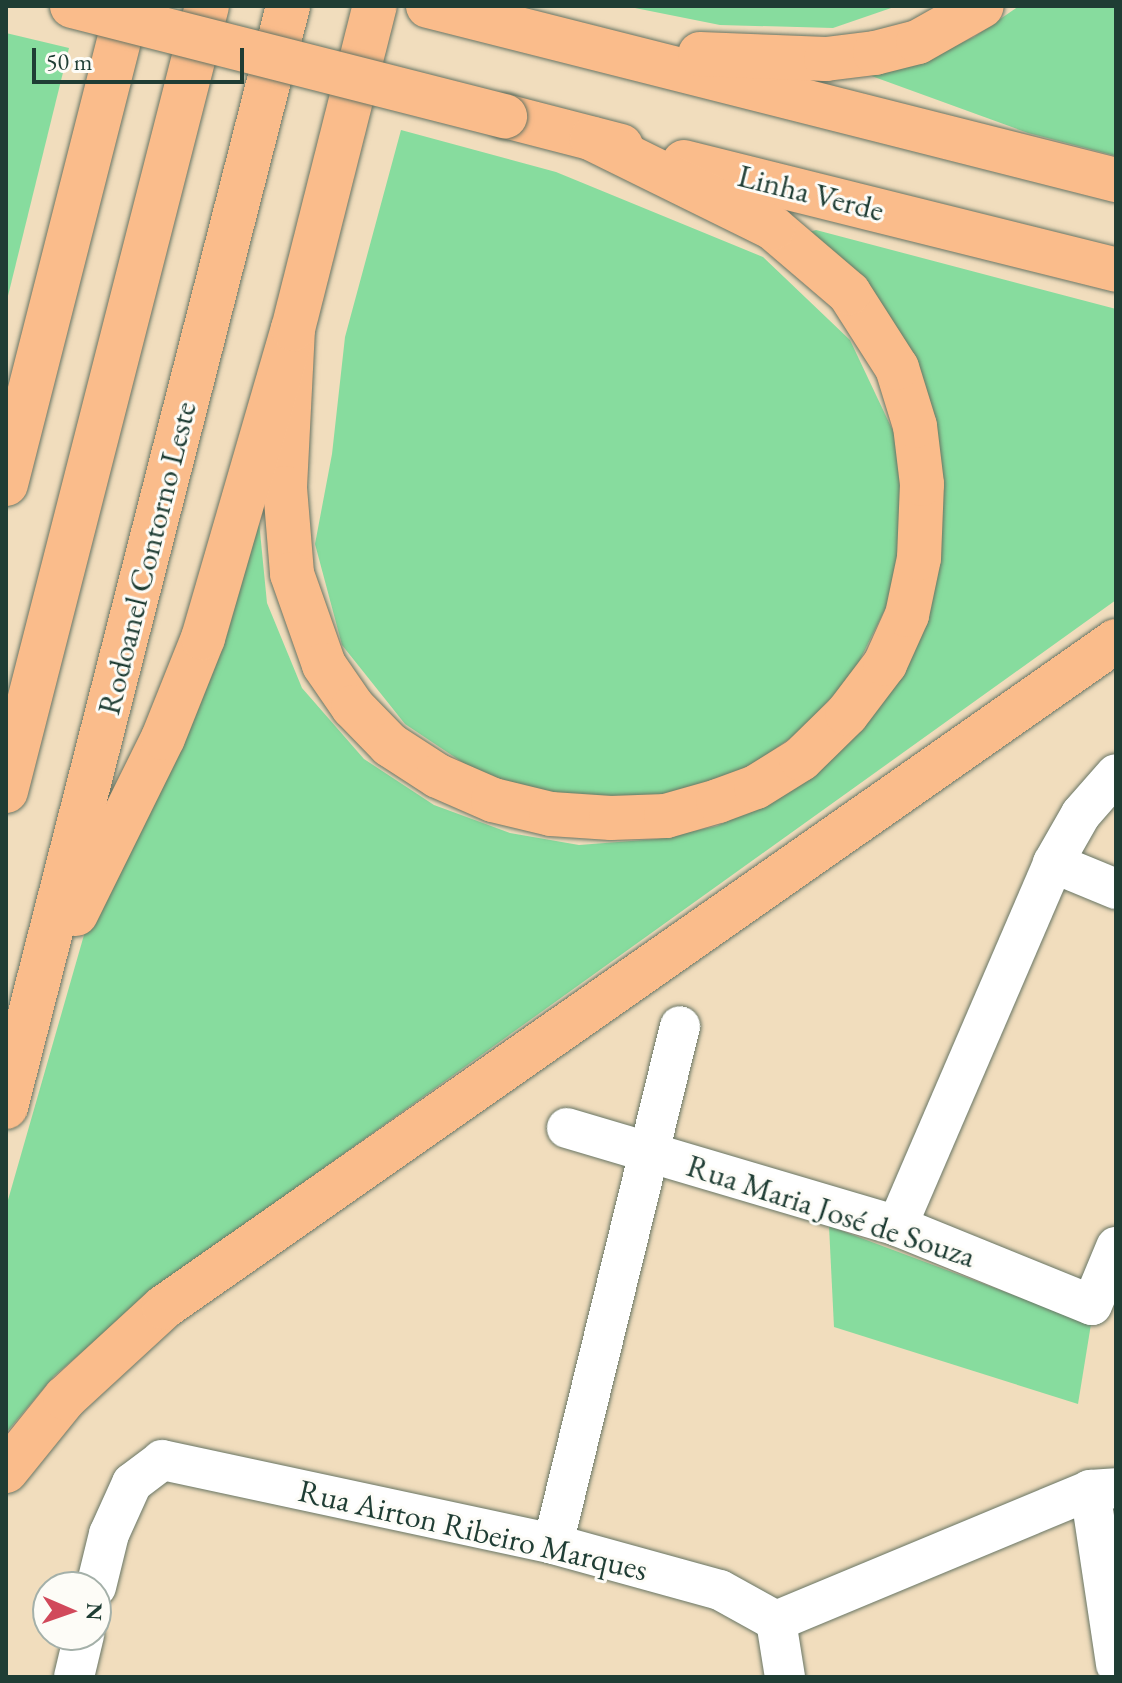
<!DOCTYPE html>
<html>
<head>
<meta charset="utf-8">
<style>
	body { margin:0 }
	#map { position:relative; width:1122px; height:1683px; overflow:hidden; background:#f1ddbd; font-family:"EB Garamond",serif }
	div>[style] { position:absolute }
	.green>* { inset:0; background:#87dc9e }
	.roads { filter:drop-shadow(0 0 2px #687564) drop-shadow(0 0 2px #687564) }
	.minor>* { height:40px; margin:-20px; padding:0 20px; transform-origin:20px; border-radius:20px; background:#fff }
	.highway>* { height:44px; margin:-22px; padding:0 22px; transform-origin:22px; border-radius:22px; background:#fabc8b }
	.bridges { filter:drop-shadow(0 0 2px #687564) drop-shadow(0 0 2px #687564) }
	.highway-bridge>* { height:44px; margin:-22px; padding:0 22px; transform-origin:22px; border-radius:22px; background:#fabc8b }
	span { translate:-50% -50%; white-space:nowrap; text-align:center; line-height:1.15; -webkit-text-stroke:6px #fdfcf7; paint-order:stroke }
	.street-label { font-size:32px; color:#1f3d34 }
	.frame { position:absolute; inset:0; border:8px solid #1f3d34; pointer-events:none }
	.north { position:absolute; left:32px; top:1571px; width:80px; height:80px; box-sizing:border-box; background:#fdfcf7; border:2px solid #a4b0a9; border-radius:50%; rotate:92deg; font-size:22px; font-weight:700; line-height:32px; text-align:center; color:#1f3d34 }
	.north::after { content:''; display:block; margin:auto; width:28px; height:36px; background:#d1495b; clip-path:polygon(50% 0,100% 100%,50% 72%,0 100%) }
	.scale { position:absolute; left:32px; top:48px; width:212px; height:36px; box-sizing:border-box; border:4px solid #1f3d34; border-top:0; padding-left:10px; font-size:24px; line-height:28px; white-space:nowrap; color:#1f3d34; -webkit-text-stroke:6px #fdfcf7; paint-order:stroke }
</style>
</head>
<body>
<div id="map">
	<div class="green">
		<i style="clip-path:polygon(625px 6px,897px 6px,833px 28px,720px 25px)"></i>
		<i style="clip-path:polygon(1019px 6px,1116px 6px,1116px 156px,1028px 133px,866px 74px,926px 59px,974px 37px)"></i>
		<i style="clip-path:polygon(6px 33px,69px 48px,6px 304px)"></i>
		<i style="clip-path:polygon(401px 130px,556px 172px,763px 257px,850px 340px,902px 450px,899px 581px,853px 674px,799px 732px,735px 777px,657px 800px,578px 802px,492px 782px,405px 724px,342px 645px,315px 544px,332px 454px,345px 337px)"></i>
		<i style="clip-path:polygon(816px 230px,1116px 309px,1116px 600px,159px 1286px,54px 1376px,6px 1433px,6px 1207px,88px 921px,257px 501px,267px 603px,302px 688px,364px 759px,434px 805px,510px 833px,579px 845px,657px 839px,717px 826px,782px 795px,888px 691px,933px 446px,806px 233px)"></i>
		<i style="clip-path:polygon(829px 1226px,1091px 1324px,1078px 1404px,834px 1327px)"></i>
	</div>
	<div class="roads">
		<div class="minor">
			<i style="left:1053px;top:863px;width:68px;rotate:22.4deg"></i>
			<i style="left:567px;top:1128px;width:344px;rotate:16.5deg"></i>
			<i style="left:897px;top:1226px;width:210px;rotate:22.1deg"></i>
			<i style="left:1092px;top:1305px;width:63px;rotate:-67.5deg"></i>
			<i style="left:897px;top:1226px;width:395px;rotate:-66.7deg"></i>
			<i style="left:1053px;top:863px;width:56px;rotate:-60.3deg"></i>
			<i style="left:1081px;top:814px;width:53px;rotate:-48.8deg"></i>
			<i style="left:1090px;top:1490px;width:176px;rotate:81.5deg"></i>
			<i style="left:553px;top:1544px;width:533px;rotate:-76.22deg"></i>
			<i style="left:96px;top:1587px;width:55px;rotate:-76.2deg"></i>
			<i style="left:109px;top:1534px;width:56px;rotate:-65.7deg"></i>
			<i style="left:132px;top:1483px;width:38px;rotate:-37deg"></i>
			<i style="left:162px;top:1460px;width:400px;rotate:12.1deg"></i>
			<i style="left:553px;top:1544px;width:173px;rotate:15.4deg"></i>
			<i style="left:720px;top:1590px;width:64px;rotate:29deg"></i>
			<i style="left:776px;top:1621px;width:340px;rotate:-22.6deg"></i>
			<i style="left:1090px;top:1490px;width:26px;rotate:-4deg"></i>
			<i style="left:776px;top:1621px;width:57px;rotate:80.9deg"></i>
			<i style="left:74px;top:1677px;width:43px;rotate:-76.6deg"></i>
		</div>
		<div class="highway">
			<i style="left:428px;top:6px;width:710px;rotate:14.19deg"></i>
			<i style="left:700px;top:54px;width:126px;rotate:2.3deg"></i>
			<i style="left:826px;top:59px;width:49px;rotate:-7deg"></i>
			<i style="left:875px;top:53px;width:44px;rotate:-14.3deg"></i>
			<i style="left:918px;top:42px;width:73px;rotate:-29.4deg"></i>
			<i style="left:505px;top:116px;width:120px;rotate:14.5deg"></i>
			<i style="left:684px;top:162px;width:445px;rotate:14deg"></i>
			<i style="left:293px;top:329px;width:159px;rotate:92.9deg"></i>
			<i style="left:285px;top:488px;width:86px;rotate:85.3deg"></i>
			<i style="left:292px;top:574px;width:96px;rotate:70.6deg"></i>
			<i style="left:324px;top:665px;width:51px;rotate:55.4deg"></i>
			<i style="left:353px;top:707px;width:53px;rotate:45.8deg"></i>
			<i style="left:390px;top:745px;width:57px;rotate:32.9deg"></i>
			<i style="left:438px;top:776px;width:60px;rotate:23.6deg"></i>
			<i style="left:493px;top:800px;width:60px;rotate:13.6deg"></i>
			<i style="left:551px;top:814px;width:60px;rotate:3.8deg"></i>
			<i style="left:611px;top:818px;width:55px;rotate:-2.1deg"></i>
			<i style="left:666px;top:816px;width:54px;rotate:-16.1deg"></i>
			<i style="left:718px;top:801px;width:40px;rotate:-20.2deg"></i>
			<i style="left:756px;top:787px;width:53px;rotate:-31.9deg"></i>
			<i style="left:801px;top:759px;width:64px;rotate:-44.4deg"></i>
			<i style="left:847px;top:714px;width:63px;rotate:-52.8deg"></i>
			<i style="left:885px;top:664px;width:54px;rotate:-65.8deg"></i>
			<i style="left:907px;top:615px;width:58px;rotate:-78.1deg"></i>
			<i style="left:919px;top:558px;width:74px;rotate:-87.7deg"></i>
			<i style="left:922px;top:484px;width:58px;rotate:-96.9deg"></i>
			<i style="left:915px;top:426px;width:61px;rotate:-107.2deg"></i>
			<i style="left:897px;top:368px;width:89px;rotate:-122.6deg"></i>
			<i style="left:849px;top:293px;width:100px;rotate:-139.5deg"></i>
			<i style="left:773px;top:228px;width:202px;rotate:-153.8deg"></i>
			<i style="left:6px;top:484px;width:493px;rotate:-75.7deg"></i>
			<i style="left:6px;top:791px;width:810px;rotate:-75.64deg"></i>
			<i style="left:76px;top:914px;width:196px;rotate:-63.7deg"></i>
			<i style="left:163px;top:738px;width:108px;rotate:-68.2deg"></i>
			<i style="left:203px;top:638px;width:322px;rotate:-73.8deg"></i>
			<i style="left:293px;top:329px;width:333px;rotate:-75.8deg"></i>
			<i style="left:6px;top:1107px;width:1137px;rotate:-75.63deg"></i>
			<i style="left:6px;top:1471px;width:94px;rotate:-51.1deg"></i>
			<i style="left:65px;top:1398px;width:134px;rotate:-42.6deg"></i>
			<i style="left:164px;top:1307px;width:1162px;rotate:-34.98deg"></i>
		</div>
	</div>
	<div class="bridges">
		<div class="highway-bridge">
			<i style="left:72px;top:6px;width:447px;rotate:14.3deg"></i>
		</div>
	</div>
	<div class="street-label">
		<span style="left:811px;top:193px;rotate:14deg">Linha Verde</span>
		<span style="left:147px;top:558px;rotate:-76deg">Rodoanel Contorno Leste</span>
		<span style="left:831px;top:1211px;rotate:18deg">Rua Maria José de Souza</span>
		<span style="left:473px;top:1530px;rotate:13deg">Rua Airton Ribeiro Marques</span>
	</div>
	<div class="frame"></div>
	<div class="north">N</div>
	<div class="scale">50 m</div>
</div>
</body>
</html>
